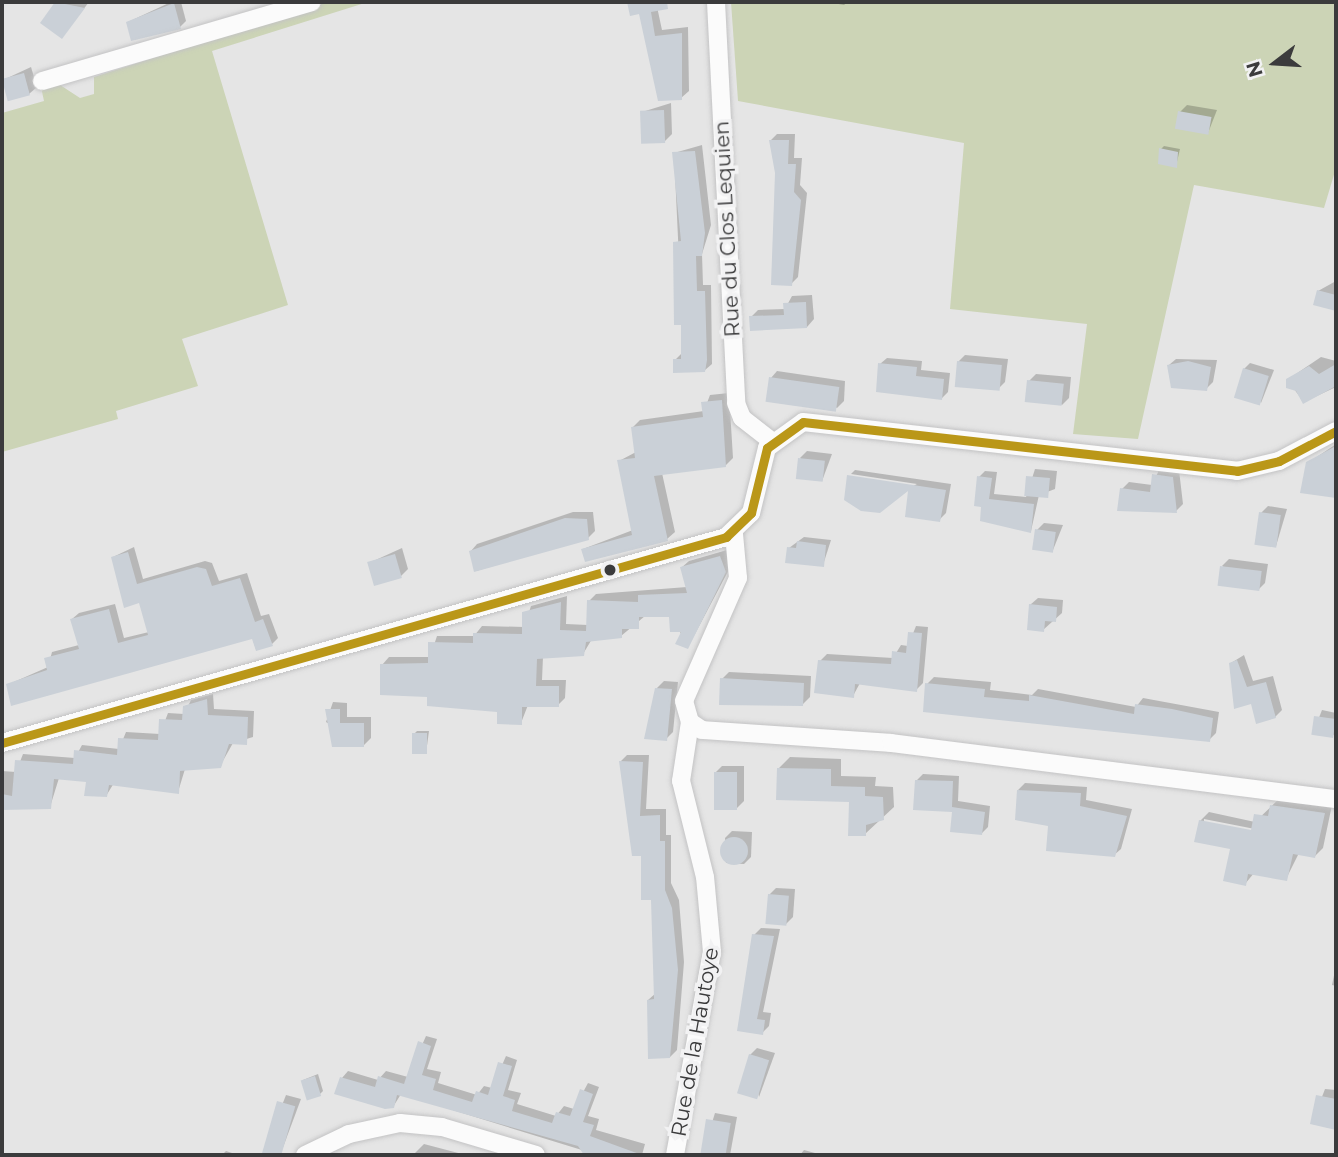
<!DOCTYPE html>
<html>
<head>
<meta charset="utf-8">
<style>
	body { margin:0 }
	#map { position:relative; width:1338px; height:1157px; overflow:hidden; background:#e5e5e5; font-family:Montserrat,sans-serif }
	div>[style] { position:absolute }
	.green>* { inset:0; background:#ccd4b6 }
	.shadow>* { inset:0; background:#0003 }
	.building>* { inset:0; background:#cad0d7; transform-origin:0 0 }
	.round { border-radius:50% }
	.roads { filter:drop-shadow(0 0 2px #c3c3c4) drop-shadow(0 0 2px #c3c3c4) }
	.street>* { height:18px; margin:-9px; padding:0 9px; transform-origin:9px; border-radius:9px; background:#fbfbfb }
	.bus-1>* { height:9px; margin:-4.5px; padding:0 4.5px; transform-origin:4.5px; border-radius:4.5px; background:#ba9718 }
	.dots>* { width:19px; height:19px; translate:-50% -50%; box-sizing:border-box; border:4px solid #f2f2f3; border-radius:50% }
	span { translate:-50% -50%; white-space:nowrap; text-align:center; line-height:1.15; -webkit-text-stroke:7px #f2f2f3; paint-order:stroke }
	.street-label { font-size:21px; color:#3b3b3c }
	.frame { position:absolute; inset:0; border:4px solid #3b3b3c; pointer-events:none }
	.north { position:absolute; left:1240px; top:28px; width:70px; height:70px; -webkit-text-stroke:5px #f2f2f3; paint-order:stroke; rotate:253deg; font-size:19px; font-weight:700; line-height:28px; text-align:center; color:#3b3b3c }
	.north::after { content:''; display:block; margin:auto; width:24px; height:32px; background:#3b3b3c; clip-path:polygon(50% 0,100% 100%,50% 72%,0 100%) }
</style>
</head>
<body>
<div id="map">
	<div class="green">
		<i style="clip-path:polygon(328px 2px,368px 2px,212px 51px,288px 305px,182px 339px,198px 386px,116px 411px,118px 419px,2px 452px,2px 113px,44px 101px,41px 87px,57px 83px,80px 98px,94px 94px,94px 77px)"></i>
		<i style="clip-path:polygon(731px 2px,1336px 2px,1336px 168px,1324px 208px,1194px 185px,1138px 439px,1073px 434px,1087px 324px,950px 309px,964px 143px,738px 101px)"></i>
	</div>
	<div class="shadow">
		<i style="clip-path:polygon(57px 2px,89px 2px,62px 37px,42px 22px)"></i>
		<i style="clip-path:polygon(171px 2px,181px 2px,186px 21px,180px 27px,128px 22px)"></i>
		<i style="clip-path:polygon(629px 2px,656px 2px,662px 30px,688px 27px,689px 91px,681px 98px,641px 12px,631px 14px)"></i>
		<i style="clip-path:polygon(827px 2px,848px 2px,844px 5px)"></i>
		<i style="clip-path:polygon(31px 67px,37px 87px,29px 94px,3px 80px)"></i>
		<i style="clip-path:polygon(671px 103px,672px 134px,665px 141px,642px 112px)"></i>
		<i style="clip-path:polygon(1187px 105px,1217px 110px,1208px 133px,1180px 112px)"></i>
		<i style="clip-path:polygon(777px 134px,795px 134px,794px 158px,802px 158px,800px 185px,807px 193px,798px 277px,791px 284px,771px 140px)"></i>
		<i style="clip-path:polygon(702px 145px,711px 225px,702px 254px,703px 285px,711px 285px,712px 364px,705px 370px,675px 360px,682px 353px,682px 323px,674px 153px)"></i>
		<i style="clip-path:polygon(1164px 146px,1180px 149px,1176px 166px,1161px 149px)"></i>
		<i style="clip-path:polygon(1336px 281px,1336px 308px,1315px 304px,1318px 291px)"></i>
		<i style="clip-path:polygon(812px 295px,814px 319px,807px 327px,751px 317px,758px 310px,785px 309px,792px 296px)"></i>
		<i style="clip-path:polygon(965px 355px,1008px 359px,1005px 382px,998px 389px,958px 362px)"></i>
		<i style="clip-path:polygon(1321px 357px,1336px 361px,1336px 387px,1304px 402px,1287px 380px)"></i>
		<i style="clip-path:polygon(887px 358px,922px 361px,921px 370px,950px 373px,948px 392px,941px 399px,880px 364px)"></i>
		<i style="clip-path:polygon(1176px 359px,1217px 360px,1213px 382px,1206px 389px,1169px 365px)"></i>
		<i style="clip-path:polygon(1250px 363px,1274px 370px,1261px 403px,1244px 369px)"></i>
		<i style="clip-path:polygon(777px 371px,845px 381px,844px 401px,837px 408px,771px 378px)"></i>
		<i style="clip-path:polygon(1036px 374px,1071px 377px,1069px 398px,1062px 405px,1029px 381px)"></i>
		<i style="clip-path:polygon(729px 393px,733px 458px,725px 466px,662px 473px,675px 532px,667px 539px,583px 549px,633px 530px,619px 461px,636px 452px,633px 427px,640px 420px,704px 411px,710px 395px)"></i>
		<i style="clip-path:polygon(1336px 444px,1336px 497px,1302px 492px,1308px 463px)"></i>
		<i style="clip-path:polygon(807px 451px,832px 454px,822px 481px,800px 458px)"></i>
		<i style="clip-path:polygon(1160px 468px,1179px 470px,1183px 504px,1176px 511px,1122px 489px,1129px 482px,1152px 485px)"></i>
		<i style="clip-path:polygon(1035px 469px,1057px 471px,1055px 489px,1039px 495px,1031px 531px,982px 520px,979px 477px,985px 471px,997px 472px,994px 494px,1026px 497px)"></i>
		<i style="clip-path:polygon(855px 470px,951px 484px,946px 513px,939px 520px,911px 487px,917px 484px,851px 474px)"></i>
		<i style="clip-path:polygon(1268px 506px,1287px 509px,1276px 546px,1261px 513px)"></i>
		<i style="clip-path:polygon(573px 512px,593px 512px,595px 531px,588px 538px,476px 571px,471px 551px,477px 544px)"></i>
		<i style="clip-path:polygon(1044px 523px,1063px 525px,1053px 550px,1037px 530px)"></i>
		<i style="clip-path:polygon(804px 537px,831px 540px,823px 565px,789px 548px)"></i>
		<i style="clip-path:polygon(134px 547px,143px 579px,205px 561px,212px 563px,219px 581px,247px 573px,261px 616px,269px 614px,278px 638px,272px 644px,253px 636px,7px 685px,48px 667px,52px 652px,79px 645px,72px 619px,79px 613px,115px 604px,124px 638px,149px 632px,140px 601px,113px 557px)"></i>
		<i style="clip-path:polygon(402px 548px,408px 569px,401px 576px,369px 563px)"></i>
		<i style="clip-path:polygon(727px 550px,732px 564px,688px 647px,671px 615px,645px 616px,621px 636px,592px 639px,583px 654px,543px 657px,542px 680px,566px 680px,565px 698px,558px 705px,528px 705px,521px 723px,498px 711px,429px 695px,382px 665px,389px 657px,430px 657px,437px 636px,474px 636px,482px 626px,524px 627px,531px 606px,567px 596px,566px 624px,588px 625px,589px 601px,596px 594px,687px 587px,681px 568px,689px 561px)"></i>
		<i style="clip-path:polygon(1229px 559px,1268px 564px,1265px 583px,1258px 590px,1222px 566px)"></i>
		<i style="clip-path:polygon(1038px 598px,1063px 600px,1062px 613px,1043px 630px,1030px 605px)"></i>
		<i style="clip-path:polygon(916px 626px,928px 627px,923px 683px,916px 690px,860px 683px,853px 696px,820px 661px,827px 654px,893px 658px,901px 645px,908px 646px)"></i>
		<i style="clip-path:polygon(1244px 655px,1253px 681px,1273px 676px,1282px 710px,1275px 717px,1252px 702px,1231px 663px)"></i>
		<i style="clip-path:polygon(729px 672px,811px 676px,810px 697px,803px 704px,722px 679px)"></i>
		<i style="clip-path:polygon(934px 677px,991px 682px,990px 690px,1032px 695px,1038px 689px,1136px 707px,1143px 698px,1219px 712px,1216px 733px,1209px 740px,925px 711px,927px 684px)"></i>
		<i style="clip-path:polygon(664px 681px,678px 682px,673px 732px,666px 739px,657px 688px)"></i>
		<i style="clip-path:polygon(213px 694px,214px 709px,254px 711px,253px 737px,233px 743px,220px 766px,185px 769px,178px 792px,114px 783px,106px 796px,88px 781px,59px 778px,50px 807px,2px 807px,2px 771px,16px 772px,23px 754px,75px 758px,82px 745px,119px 749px,126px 732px,160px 734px,168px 713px,184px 714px,191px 700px)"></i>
		<i style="clip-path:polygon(333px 702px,347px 703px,347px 717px,371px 717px,371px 738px,364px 745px,326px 722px)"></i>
		<i style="clip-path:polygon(1322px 710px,1336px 713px,1336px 735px,1313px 733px)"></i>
		<i style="clip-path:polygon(417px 731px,429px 731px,426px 753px,414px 734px)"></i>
		<i style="clip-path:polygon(627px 755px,649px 755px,646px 809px,666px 809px,666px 835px,671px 835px,671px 883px,679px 900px,684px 962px,677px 1050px,670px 1057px,648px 1000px,656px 993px,652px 898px,620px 762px)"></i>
		<i style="clip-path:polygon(790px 757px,841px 759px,841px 776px,876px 777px,875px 786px,893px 787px,894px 807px,865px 834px,851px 801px,778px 769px)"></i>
		<i style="clip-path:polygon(722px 766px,744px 766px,744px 801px,737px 808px,715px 773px)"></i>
		<i style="clip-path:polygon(923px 774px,959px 776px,958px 801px,990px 806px,988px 827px,982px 833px,916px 781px)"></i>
		<i style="clip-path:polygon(1025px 783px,1087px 787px,1086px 800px,1132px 809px,1121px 849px,1114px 855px,1050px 824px,1018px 790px)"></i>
		<i style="clip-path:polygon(evenodd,1280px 798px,1332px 805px,1323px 848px,1315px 856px,1299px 853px,1286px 879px,1254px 873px,1245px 884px,1232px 848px,1200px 821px,1209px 812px,1255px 822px,1280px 798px,1204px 819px,1260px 830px,1259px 834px,1204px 823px,1204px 819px)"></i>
		<i style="clip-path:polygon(732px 831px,752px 832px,751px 857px,744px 864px,726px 863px,725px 838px)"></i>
		<i style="clip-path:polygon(776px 888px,795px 889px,793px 917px,786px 924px,769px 895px)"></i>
		<i style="clip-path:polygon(761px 928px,780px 929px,763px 1012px,771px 1013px,769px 1026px,762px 1033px,739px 1029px,754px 935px)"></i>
		<i style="clip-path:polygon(1336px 966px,1336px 986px,1332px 985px)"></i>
		<i style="clip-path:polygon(426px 1036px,437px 1039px,427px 1069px,441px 1072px,438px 1083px,477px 1095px,484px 1086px,492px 1088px,506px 1056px,517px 1060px,508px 1090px,521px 1093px,517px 1104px,556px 1116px,564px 1106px,574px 1109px,588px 1083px,599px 1087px,588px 1116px,599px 1119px,596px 1130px,645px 1144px,642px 1155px,598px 1155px,401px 1094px,393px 1107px,342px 1078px,348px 1071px,378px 1080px,386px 1071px,408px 1077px)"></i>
		<i style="clip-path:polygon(757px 1048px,775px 1053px,759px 1097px,750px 1055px)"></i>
		<i style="clip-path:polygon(318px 1074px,323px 1091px,320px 1094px,303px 1080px)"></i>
		<i style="clip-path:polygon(1325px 1089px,1336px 1090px,1336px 1128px,1312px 1123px)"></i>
		<i style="clip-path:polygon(286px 1095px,301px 1099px,282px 1150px,263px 1154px)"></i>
		<i style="clip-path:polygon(715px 1113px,737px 1117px,730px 1155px,702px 1155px)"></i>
		<i style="clip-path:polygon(424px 1144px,462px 1154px,462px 1155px,413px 1155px)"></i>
		<i style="clip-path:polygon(804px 1150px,815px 1153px,814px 1155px,800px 1155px)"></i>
		<i style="clip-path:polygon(226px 1151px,238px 1155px,222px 1155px)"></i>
	</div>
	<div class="building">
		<i style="clip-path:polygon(55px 2px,85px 8px,62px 39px,40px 23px)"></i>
		<i style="clip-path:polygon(627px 2px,667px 2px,668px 9px,651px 12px,655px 36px,682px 33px,682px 100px,658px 101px,639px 14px,630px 16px)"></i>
		<i style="clip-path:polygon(174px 3px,181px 29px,131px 41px,126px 22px)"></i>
		<i style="left:24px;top:73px;width:23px;height:23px;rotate:75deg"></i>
		<i style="left:664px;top:110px;width:33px;height:24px;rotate:88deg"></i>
		<i style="left:1178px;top:111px;width:34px;height:18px;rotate:10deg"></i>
		<i style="clip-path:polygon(769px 140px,789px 140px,788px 164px,796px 164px,794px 192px,801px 200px,792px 286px,771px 285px,775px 173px)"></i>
		<i style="clip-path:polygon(1159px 148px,1178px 152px,1177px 168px,1158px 164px)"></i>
		<i style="clip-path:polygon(695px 151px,705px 233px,702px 256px,696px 256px,697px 291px,705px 291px,707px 360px,705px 372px,673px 373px,673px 359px,681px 359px,681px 325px,674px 325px,673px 242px,681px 241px,672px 152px)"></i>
		<i style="clip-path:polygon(1317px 290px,1336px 295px,1336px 311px,1313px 305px)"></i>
		<i style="clip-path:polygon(806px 302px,807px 328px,750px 331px,749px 316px,784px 315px,783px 303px)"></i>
		<i style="left:957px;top:361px;width:45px;height:26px;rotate:5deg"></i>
		<i style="clip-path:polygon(1188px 361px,1211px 367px,1207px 391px,1171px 388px,1167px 365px)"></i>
		<i style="clip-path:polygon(878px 363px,917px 367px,916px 376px,944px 379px,942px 400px,876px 392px)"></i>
		<i style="clip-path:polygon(1336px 364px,1336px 386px,1303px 404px,1296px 391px,1286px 388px,1286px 379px,1309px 366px,1319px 374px)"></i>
		<i style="left:1243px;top:368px;width:27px;height:31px;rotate:17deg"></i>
		<i style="left:769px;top:377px;width:71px;height:25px;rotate:8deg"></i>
		<i style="left:1027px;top:380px;width:37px;height:22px;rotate:6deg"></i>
		<i style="clip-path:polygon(722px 400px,726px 467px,654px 476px,668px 541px,585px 562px,581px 549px,632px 535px,617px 460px,635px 458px,631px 427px,703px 417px,701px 402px)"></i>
		<i style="clip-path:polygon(1336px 446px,1336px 498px,1300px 493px,1306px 462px)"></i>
		<i style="left:798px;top:458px;width:27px;height:21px;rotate:6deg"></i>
		<i style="clip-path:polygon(1152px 474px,1173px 477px,1177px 513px,1117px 511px,1120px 488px,1150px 492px)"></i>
		<i style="clip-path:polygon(847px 475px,946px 490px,940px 522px,905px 517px,908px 491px,880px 513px,861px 511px,844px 500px)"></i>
		<i style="clip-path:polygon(977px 476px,992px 478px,989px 499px,1034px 504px,1031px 533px,980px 521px,981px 507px,974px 506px)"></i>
		<i style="left:1026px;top:476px;width:24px;height:20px;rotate:5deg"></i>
		<i style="left:1259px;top:512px;width:22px;height:33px;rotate:8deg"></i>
		<i style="clip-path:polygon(565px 518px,587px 519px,589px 540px,474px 572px,469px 551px)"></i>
		<i style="left:1035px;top:529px;width:21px;height:21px;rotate:8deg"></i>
		<i style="clip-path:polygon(797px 541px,826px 545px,824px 567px,785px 563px,787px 547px,796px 548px)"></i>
		<i style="clip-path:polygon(128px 552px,137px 584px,197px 567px,206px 569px,212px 586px,240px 578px,255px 622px,263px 619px,273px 646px,256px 651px,252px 639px,11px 706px,6px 684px,47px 670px,44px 658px,79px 649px,70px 619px,109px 609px,118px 643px,148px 635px,139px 603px,124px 608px,111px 557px)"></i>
		<i style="left:395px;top:554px;width:25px;height:29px;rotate:74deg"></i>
		<i style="clip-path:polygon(720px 556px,726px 572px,688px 649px,675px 644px,681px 632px,670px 632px,669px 617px,639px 617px,639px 629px,622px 629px,622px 638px,586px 642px,584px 656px,537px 659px,536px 686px,559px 686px,559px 707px,522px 707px,522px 725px,497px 724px,497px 712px,427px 706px,427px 697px,380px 695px,380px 664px,428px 663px,428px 642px,473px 643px,473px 633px,522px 634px,522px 612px,561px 602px,560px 630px,586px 631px,587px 600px,638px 602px,638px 595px,687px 593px,680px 567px)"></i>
		<i style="left:1220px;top:566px;width:42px;height:20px;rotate:7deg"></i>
		<i style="clip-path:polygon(1029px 604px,1057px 607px,1056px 622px,1045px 621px,1044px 632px,1027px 630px)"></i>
		<i style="clip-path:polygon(908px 632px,922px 633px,917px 692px,855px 684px,854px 698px,814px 693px,818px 660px,891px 664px,892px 651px,906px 653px)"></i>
		<i style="clip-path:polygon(1237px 660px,1247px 687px,1266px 682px,1276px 718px,1256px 724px,1251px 704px,1234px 709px,1229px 663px)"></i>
		<i style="clip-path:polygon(720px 678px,804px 683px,803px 706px,719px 705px)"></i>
		<i style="clip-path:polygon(925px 683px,985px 689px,984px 697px,1029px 701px,1029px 695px,1134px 714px,1135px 704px,1172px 709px,1213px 718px,1210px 742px,923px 712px)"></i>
		<i style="clip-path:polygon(655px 688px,672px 689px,667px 741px,644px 739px)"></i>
		<i style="clip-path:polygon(207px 699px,208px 715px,248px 717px,247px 745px,229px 744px,221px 768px,180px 771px,179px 794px,109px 785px,107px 797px,84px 796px,86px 782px,54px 779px,51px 809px,2px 810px,2px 794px,12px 796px,15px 760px,73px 764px,74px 750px,117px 755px,118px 738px,158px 740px,159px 719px,182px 720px,183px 706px)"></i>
		<i style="clip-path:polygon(325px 709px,340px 709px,340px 723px,364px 723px,364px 747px,332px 747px)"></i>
		<i style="left:1314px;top:716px;width:22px;height:19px;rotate:8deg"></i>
		<i style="left:412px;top:733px;width:15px;height:21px"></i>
		<i style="clip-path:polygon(619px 761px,643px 762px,640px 816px,660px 815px,660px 841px,665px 841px,665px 890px,672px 908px,678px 970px,670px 1058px,648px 1059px,647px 1000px,654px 999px,651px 900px,641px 900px,641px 856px,632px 856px)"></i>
		<i style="clip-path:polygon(777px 768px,831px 769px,831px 786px,865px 787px,865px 796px,883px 797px,884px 820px,866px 825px,866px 836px,848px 836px,849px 802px,776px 800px)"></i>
		<i style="left:714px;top:772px;width:23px;height:38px"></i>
		<i style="clip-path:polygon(915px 780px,953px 781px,952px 807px,985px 812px,982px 835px,950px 832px,952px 812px,913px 810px)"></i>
		<i style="clip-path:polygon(1017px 790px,1081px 793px,1080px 806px,1127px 816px,1115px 857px,1046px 851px,1048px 826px,1015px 820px)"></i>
		<i style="clip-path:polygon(1270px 805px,1325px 813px,1315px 858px,1293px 854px,1287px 881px,1248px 874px,1246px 886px,1223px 881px,1230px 849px,1194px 842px,1199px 820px,1251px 830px,1254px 814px,1268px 816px)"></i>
		<i class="round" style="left:720px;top:837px;width:28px;height:28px"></i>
		<i style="left:768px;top:894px;width:21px;height:30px;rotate:5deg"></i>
		<i style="clip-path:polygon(752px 934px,774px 936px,757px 1019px,765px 1020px,763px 1035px,737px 1031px)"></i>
		<i style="clip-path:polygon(418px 1041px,431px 1046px,422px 1075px,436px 1079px,433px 1090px,472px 1102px,476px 1091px,488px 1095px,498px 1062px,512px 1066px,503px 1096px,515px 1100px,512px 1111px,552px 1123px,556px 1112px,570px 1116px,580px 1089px,593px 1094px,583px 1122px,594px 1125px,590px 1136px,642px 1155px,584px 1155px,578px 1146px,397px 1095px,394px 1108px,385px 1109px,334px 1094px,340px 1077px,375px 1087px,378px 1076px,404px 1084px)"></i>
		<i style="left:749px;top:1054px;width:21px;height:41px;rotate:17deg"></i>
		<i style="left:315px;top:1076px;width:21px;height:15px;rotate:73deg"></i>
		<i style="clip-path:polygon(1316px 1095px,1336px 1099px,1336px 1130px,1310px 1124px)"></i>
		<i style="left:277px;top:1101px;width:19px;height:56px;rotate:16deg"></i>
		<i style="left:706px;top:1119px;width:25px;height:36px;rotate:9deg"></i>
	</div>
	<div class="roads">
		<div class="street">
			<i style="left:716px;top:2px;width:401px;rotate:87.1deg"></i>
			<i style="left:736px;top:403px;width:16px;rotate:68deg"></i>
			<i style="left:742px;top:418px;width:37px;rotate:38deg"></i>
			<i style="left:42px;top:81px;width:281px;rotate:-16.3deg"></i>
			<i style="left:734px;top:534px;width:44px;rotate:84.8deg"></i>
			<i style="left:738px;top:578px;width:134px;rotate:113.7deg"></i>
			<i style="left:684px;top:701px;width:22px;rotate:74deg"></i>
			<i style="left:690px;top:722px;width:14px;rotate:34deg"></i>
			<i style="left:702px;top:730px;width:189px;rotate:3.9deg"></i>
			<i style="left:891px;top:743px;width:449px;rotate:7.2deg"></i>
			<i style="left:2px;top:743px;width:753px;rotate:-15.88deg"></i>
			<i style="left:726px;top:537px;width:35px;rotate:-44deg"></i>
			<i style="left:751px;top:513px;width:67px;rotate:-76.2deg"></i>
			<i style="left:767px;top:448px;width:44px;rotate:-35.8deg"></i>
			<i style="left:803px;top:422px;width:437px;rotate:6.4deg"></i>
			<i style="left:1237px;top:471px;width:43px;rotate:-13.4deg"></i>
			<i style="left:1279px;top:461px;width:64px;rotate:-27.8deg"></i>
			<i style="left:305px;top:1155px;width:49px;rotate:-25.5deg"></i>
			<i style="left:349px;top:1134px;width:52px;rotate:-12.2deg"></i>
			<i style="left:400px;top:1123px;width:42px;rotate:5.4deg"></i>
			<i style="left:442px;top:1127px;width:98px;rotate:16.6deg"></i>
			<i style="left:675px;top:1155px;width:206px;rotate:-79.7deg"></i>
			<i style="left:712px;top:952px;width:75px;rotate:-95.3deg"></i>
			<i style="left:705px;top:877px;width:99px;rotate:-104deg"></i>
			<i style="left:681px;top:781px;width:60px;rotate:-81.3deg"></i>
		</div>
	</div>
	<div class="bus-1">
		<i style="left:2px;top:743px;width:753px;rotate:-15.88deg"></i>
		<i style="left:726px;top:537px;width:35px;rotate:-44deg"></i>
		<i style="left:751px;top:513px;width:67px;rotate:-76.2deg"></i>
		<i style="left:767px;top:448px;width:44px;rotate:-35.8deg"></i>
		<i style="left:803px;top:422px;width:437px;rotate:6.4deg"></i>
		<i style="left:1237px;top:471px;width:43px;rotate:-13.4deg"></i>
		<i style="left:1279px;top:461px;width:64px;rotate:-27.8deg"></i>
	</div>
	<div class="dots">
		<i style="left:610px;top:570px;background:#3b3b3c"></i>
	</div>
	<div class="street-label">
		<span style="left:727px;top:229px;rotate:-93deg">Rue du Clos Lequien</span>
		<span style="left:695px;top:1042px;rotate:-80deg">Rue de la Hautoye</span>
	</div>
	<div class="frame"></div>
	<div class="north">N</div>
</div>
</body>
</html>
